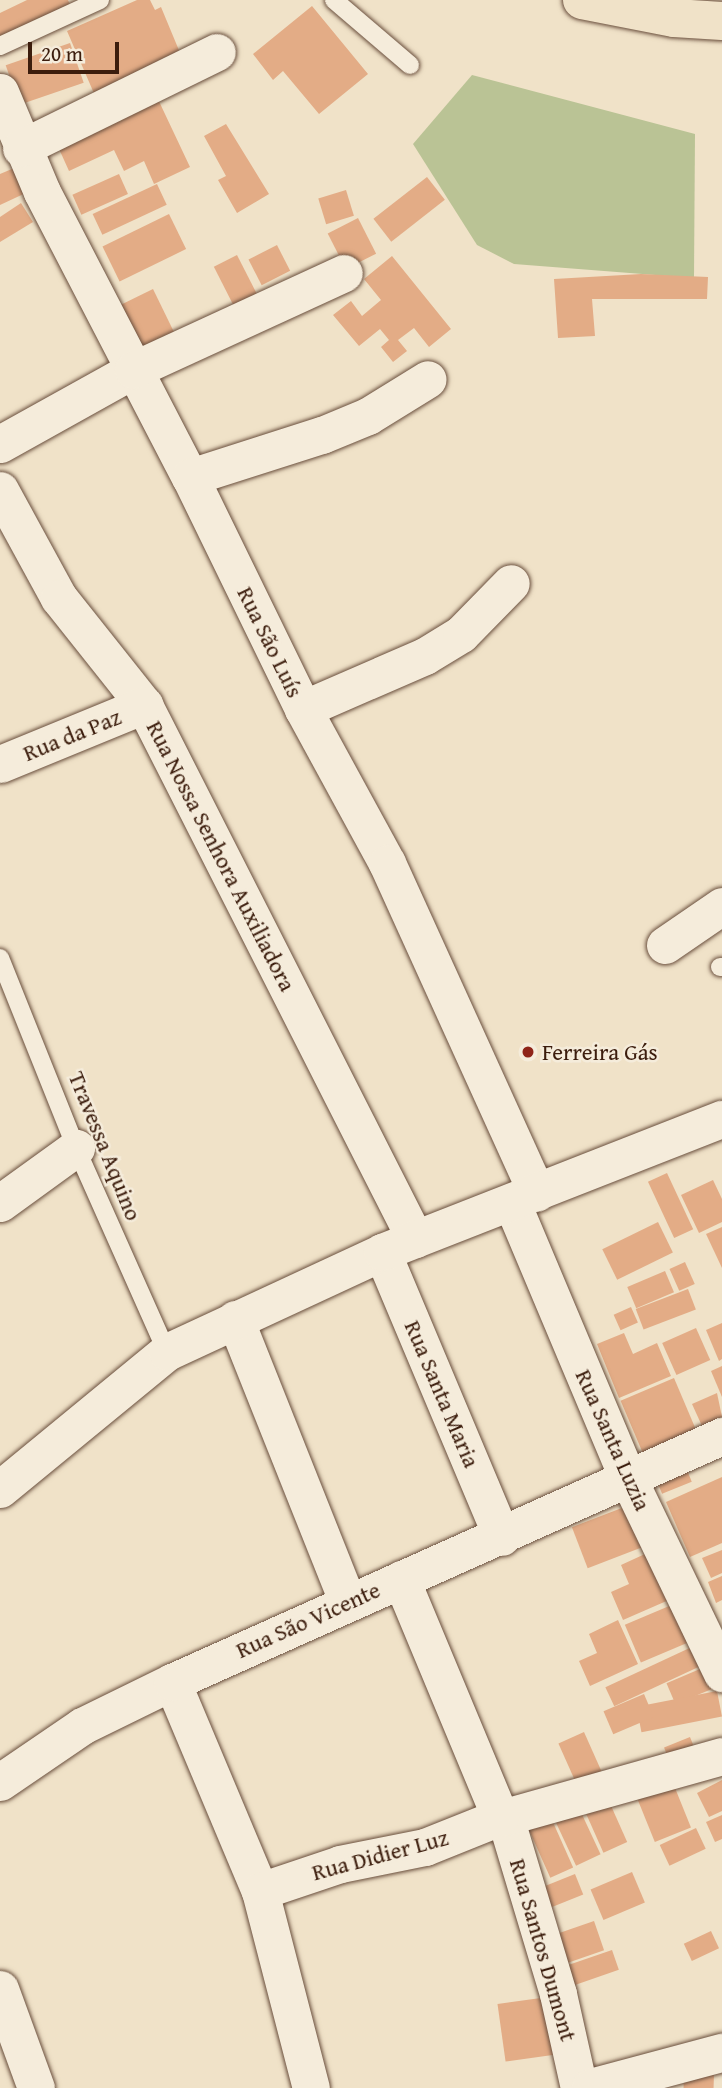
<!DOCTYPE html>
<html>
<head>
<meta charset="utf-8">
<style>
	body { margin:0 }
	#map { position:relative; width:722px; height:2088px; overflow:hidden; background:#f0e2c8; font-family:"Gentium Book Plus",serif }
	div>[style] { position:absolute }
	.green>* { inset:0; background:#bac395 }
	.building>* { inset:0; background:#e3ac86; transform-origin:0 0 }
	.roads { filter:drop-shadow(0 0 2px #694e3c) drop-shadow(0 0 2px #694e3c) }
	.service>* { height:18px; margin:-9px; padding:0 9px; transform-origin:9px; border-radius:9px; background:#f5ecdb }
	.minor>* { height:37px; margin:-18.5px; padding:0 18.5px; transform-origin:18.5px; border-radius:18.5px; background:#f5ecdb }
	.tertiary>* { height:38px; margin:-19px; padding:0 19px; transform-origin:19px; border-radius:19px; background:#f5ecdb }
	.primary>* { height:38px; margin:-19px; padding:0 19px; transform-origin:19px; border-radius:19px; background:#f0e2c8 }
	.dots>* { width:19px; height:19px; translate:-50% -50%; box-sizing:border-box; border:4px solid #f5ecdb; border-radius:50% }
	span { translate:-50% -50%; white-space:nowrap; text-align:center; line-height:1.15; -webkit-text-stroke:5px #f5ecdb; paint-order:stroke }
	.street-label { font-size:23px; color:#3c1d0d }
	.poi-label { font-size:23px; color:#3c1d0d }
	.left { translate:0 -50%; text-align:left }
	.scale { position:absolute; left:28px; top:42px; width:91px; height:32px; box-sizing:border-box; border:4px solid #3c1d0d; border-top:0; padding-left:9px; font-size:21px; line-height:24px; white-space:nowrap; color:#3c1d0d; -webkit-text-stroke:5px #f5ecdb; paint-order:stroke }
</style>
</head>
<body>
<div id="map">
	<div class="green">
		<i style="clip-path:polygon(472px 75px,695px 134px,694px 278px,514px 264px,477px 245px,413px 144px)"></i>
	</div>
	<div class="building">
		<i style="clip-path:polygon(27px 0,68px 0,71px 7px,0 41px,0 13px)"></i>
		<i style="clip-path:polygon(137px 0,150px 0,155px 10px,161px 7px,183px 60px,96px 98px,67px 31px)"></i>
		<i style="clip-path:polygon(312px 6px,368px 74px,319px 114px,283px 71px,273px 80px,253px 54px)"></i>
		<i style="left:70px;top:43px;width:42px;height:68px;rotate:71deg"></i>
		<i style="clip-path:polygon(156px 95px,190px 167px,154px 184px,144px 161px,124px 171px,114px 150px,69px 171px,55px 140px)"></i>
		<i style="clip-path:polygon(226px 124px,269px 194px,237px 213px,218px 180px,226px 176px,204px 136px)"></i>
		<i style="clip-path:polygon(19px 166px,30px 191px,0 205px,0 174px)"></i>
		<i style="left:119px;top:174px;width:22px;height:51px;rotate:66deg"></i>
		<i style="left:427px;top:177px;width:29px;height:68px;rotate:52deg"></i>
		<i style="left:157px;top:184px;width:23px;height:71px;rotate:65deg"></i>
		<i style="left:346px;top:190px;width:27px;height:29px;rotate:73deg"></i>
		<i style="clip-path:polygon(21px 203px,33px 222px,0 242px,0 217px)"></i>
		<i style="left:169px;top:214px;width:39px;height:74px;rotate:64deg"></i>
		<i style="left:358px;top:218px;width:40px;height:34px;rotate:63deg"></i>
		<i style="left:277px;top:245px;width:29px;height:32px;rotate:63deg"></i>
		<i style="left:237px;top:255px;width:51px;height:26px;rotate:63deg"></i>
		<i style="clip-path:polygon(392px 256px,451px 329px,429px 347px,414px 328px,398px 340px,407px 351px,393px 362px,381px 347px,389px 340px,380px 329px,359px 346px,333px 315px,351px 301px,362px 316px,381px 300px,364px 279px)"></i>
		<i style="clip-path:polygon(641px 274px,708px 277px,707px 299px,592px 299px,595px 336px,558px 338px,554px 279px)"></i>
		<i style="left:153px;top:289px;width:52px;height:42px;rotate:64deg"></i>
		<i style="left:667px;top:1173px;width:62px;height:21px;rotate:65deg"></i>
		<i style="clip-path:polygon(713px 1180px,722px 1199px,722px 1222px,699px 1233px,681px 1195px)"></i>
		<i style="left:658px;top:1222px;width:34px;height:62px;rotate:64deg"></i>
		<i style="clip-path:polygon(722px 1227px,722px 1268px,706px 1234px)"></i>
		<i style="left:685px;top:1262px;width:24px;height:17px;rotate:66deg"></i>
		<i style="left:665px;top:1271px;width:23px;height:41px;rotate:67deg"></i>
		<i style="left:688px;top:1289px;width:22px;height:56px;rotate:69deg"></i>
		<i style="left:631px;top:1307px;width:17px;height:19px;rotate:66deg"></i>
		<i style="clip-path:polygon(722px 1323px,722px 1359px,719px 1361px,706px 1330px)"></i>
		<i style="left:696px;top:1328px;width:35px;height:37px;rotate:66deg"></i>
		<i style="clip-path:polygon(624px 1333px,633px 1354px,657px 1343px,671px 1376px,619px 1398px,597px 1344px)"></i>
		<i style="clip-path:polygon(722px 1366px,722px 1397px,711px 1371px)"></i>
		<i style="left:674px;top:1378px;width:56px;height:58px;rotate:67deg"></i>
		<i style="clip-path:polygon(717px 1393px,722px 1417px,702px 1426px,692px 1404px)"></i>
		<i style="left:685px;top:1465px;width:18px;height:32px;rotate:68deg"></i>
		<i style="clip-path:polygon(722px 1477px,722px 1543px,690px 1557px,666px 1502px)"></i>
		<i style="left:627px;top:1506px;width:44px;height:59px;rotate:69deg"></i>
		<i style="clip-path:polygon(658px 1548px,678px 1596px,623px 1620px,611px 1592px,629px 1584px,621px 1565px)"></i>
		<i style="clip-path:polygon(722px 1550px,722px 1573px,711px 1578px,702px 1558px)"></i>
		<i style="clip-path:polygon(722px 1576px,722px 1600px,716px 1603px,708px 1582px)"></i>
		<i style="left:681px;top:1601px;width:41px;height:61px;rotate:67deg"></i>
		<i style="clip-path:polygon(618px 1620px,638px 1664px,590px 1686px,579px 1661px,597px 1653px,589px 1634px)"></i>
		<i style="left:696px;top:1645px;width:21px;height:100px;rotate:65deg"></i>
		<i style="left:707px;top:1666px;width:23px;height:44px;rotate:67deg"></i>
		<i style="left:717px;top:1691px;width:26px;height:82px;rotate:79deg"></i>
		<i style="left:644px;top:1694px;width:25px;height:44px;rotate:67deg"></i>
		<i style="left:584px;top:1732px;width:52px;height:28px;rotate:66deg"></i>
		<i style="left:690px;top:1737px;width:22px;height:28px;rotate:68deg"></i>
		<i style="clip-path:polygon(722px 1780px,722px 1811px,709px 1817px,697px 1793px)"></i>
		<i style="left:673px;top:1783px;width:48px;height:39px;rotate:68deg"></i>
		<i style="left:604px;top:1790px;width:57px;height:26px;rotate:66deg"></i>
		<i style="left:579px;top:1808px;width:51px;height:27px;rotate:65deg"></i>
		<i style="clip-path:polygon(722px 1815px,722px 1839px,715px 1842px,706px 1822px)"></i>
		<i style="left:552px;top:1820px;width:52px;height:25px;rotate:66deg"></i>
		<i style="left:696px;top:1828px;width:23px;height:40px;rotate:65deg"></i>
		<i style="left:632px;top:1872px;width:33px;height:45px;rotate:67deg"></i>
		<i style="left:575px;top:1874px;width:22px;height:39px;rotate:68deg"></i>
		<i style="left:594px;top:1921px;width:31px;height:42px;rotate:71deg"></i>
		<i style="left:711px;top:1931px;width:19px;height:30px;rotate:65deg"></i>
		<i style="left:612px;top:1950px;width:21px;height:57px;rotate:71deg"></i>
		<i style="left:548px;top:1997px;width:58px;height:51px;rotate:82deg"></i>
		<i style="left:684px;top:2074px;width:30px;height:14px;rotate:2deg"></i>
	</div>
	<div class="roads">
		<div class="service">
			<i style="left:334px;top:0;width:100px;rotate:40.5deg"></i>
			<i style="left:0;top:46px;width:110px;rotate:-24.7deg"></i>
			<i style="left:0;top:958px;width:205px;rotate:68.2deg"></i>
			<i style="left:76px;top:1148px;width:223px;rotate:66deg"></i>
			<i style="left:720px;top:967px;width:2px"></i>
		</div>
		<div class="minor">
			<i style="left:0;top:92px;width:108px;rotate:67.2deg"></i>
			<i style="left:42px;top:192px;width:321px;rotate:62.6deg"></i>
			<i style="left:190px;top:477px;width:258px;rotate:64deg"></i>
			<i style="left:303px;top:709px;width:175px;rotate:61.4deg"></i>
			<i style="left:387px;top:863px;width:362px;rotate:65.6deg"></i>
			<i style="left:21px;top:148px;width:218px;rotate:-26.1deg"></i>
			<i style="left:0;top:444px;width:152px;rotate:-29.1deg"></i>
			<i style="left:133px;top:370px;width:232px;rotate:-24.7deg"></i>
			<i style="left:190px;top:477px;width:139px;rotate:-17.7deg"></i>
			<i style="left:322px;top:435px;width:50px;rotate:-22.4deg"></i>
			<i style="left:368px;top:416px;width:70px;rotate:-31.7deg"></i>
			<i style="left:0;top:490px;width:123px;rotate:61.4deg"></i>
			<i style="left:59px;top:598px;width:137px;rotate:51.5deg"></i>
			<i style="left:144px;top:705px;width:599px;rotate:63.09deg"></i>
			<i style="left:303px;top:709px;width:133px;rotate:-23.5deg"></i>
			<i style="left:425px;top:656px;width:42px;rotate:-31.4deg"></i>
			<i style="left:461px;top:634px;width:71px;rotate:-45.6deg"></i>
			<i style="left:0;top:764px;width:156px;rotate:-22.3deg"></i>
			<i style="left:665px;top:945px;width:69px;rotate:-34.4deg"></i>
			<i style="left:0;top:1203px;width:94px;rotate:-35.9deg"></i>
			<i style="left:512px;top:1203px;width:296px;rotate:67.2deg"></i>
			<i style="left:627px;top:1476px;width:219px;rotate:64.3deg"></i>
			<i style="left:382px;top:1252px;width:309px;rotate:67.2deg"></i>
			<i style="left:235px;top:1319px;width:303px;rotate:68.3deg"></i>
			<i style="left:0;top:1489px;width:216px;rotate:-39.4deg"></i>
			<i style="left:167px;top:1352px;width:237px;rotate:-24.9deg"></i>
			<i style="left:382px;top:1252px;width:365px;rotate:-21.4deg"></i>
			<i style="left:401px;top:1579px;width:258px;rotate:67.4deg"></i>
			<i style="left:500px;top:1817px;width:5px"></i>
			<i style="left:505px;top:1817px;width:185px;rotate:73.3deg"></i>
			<i style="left:558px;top:1994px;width:96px;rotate:77.4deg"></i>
			<i style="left:172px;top:1682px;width:227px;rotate:67.2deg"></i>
			<i style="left:260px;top:1891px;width:203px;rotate:75.5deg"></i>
			<i style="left:0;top:1782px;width:99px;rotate:-34.3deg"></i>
			<i style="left:82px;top:1726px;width:100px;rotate:-26.1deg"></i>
			<i style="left:172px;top:1682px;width:603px;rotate:-24.1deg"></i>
			<i style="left:505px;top:1817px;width:225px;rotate:-15.7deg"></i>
			<i style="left:260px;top:1891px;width:84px;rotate:-18.6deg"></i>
			<i style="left:340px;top:1864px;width:87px;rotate:-11.3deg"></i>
			<i style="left:425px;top:1847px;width:81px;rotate:-21.8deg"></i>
			<i style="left:0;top:1989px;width:105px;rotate:70deg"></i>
		</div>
		<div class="tertiary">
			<i style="left:591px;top:2088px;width:136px;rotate:-15deg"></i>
		</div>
		<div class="primary">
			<i style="left:582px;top:0;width:94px;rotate:11.1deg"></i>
			<i style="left:674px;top:18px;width:48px;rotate:3.6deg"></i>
		</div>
	</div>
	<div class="dots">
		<i style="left:528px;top:1052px;background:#8f2418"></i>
	</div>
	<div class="street-label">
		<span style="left:270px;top:642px;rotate:64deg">Rua São Luís</span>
		<span style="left:72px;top:735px;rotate:-22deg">Rua da Paz</span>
		<span style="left:221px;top:856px;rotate:63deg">Rua Nossa Senhora Auxiliadora</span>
		<span style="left:105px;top:1146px;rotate:68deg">Travessa Aquino</span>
		<span style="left:442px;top:1394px;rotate:67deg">Rua Santa Maria</span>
		<span style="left:613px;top:1440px;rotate:66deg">Rua Santa Luzia</span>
		<span style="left:308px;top:1620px;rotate:-24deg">Rua São Vicente</span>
		<span style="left:380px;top:1855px;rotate:-15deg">Rua Didier Luz</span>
		<span style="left:543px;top:1950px;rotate:74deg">Rua Santos Dumont</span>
	</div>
	<div class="poi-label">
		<span class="left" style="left:542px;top:1052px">Ferreira Gás</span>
	</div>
	<div class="scale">20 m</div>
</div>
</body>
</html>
